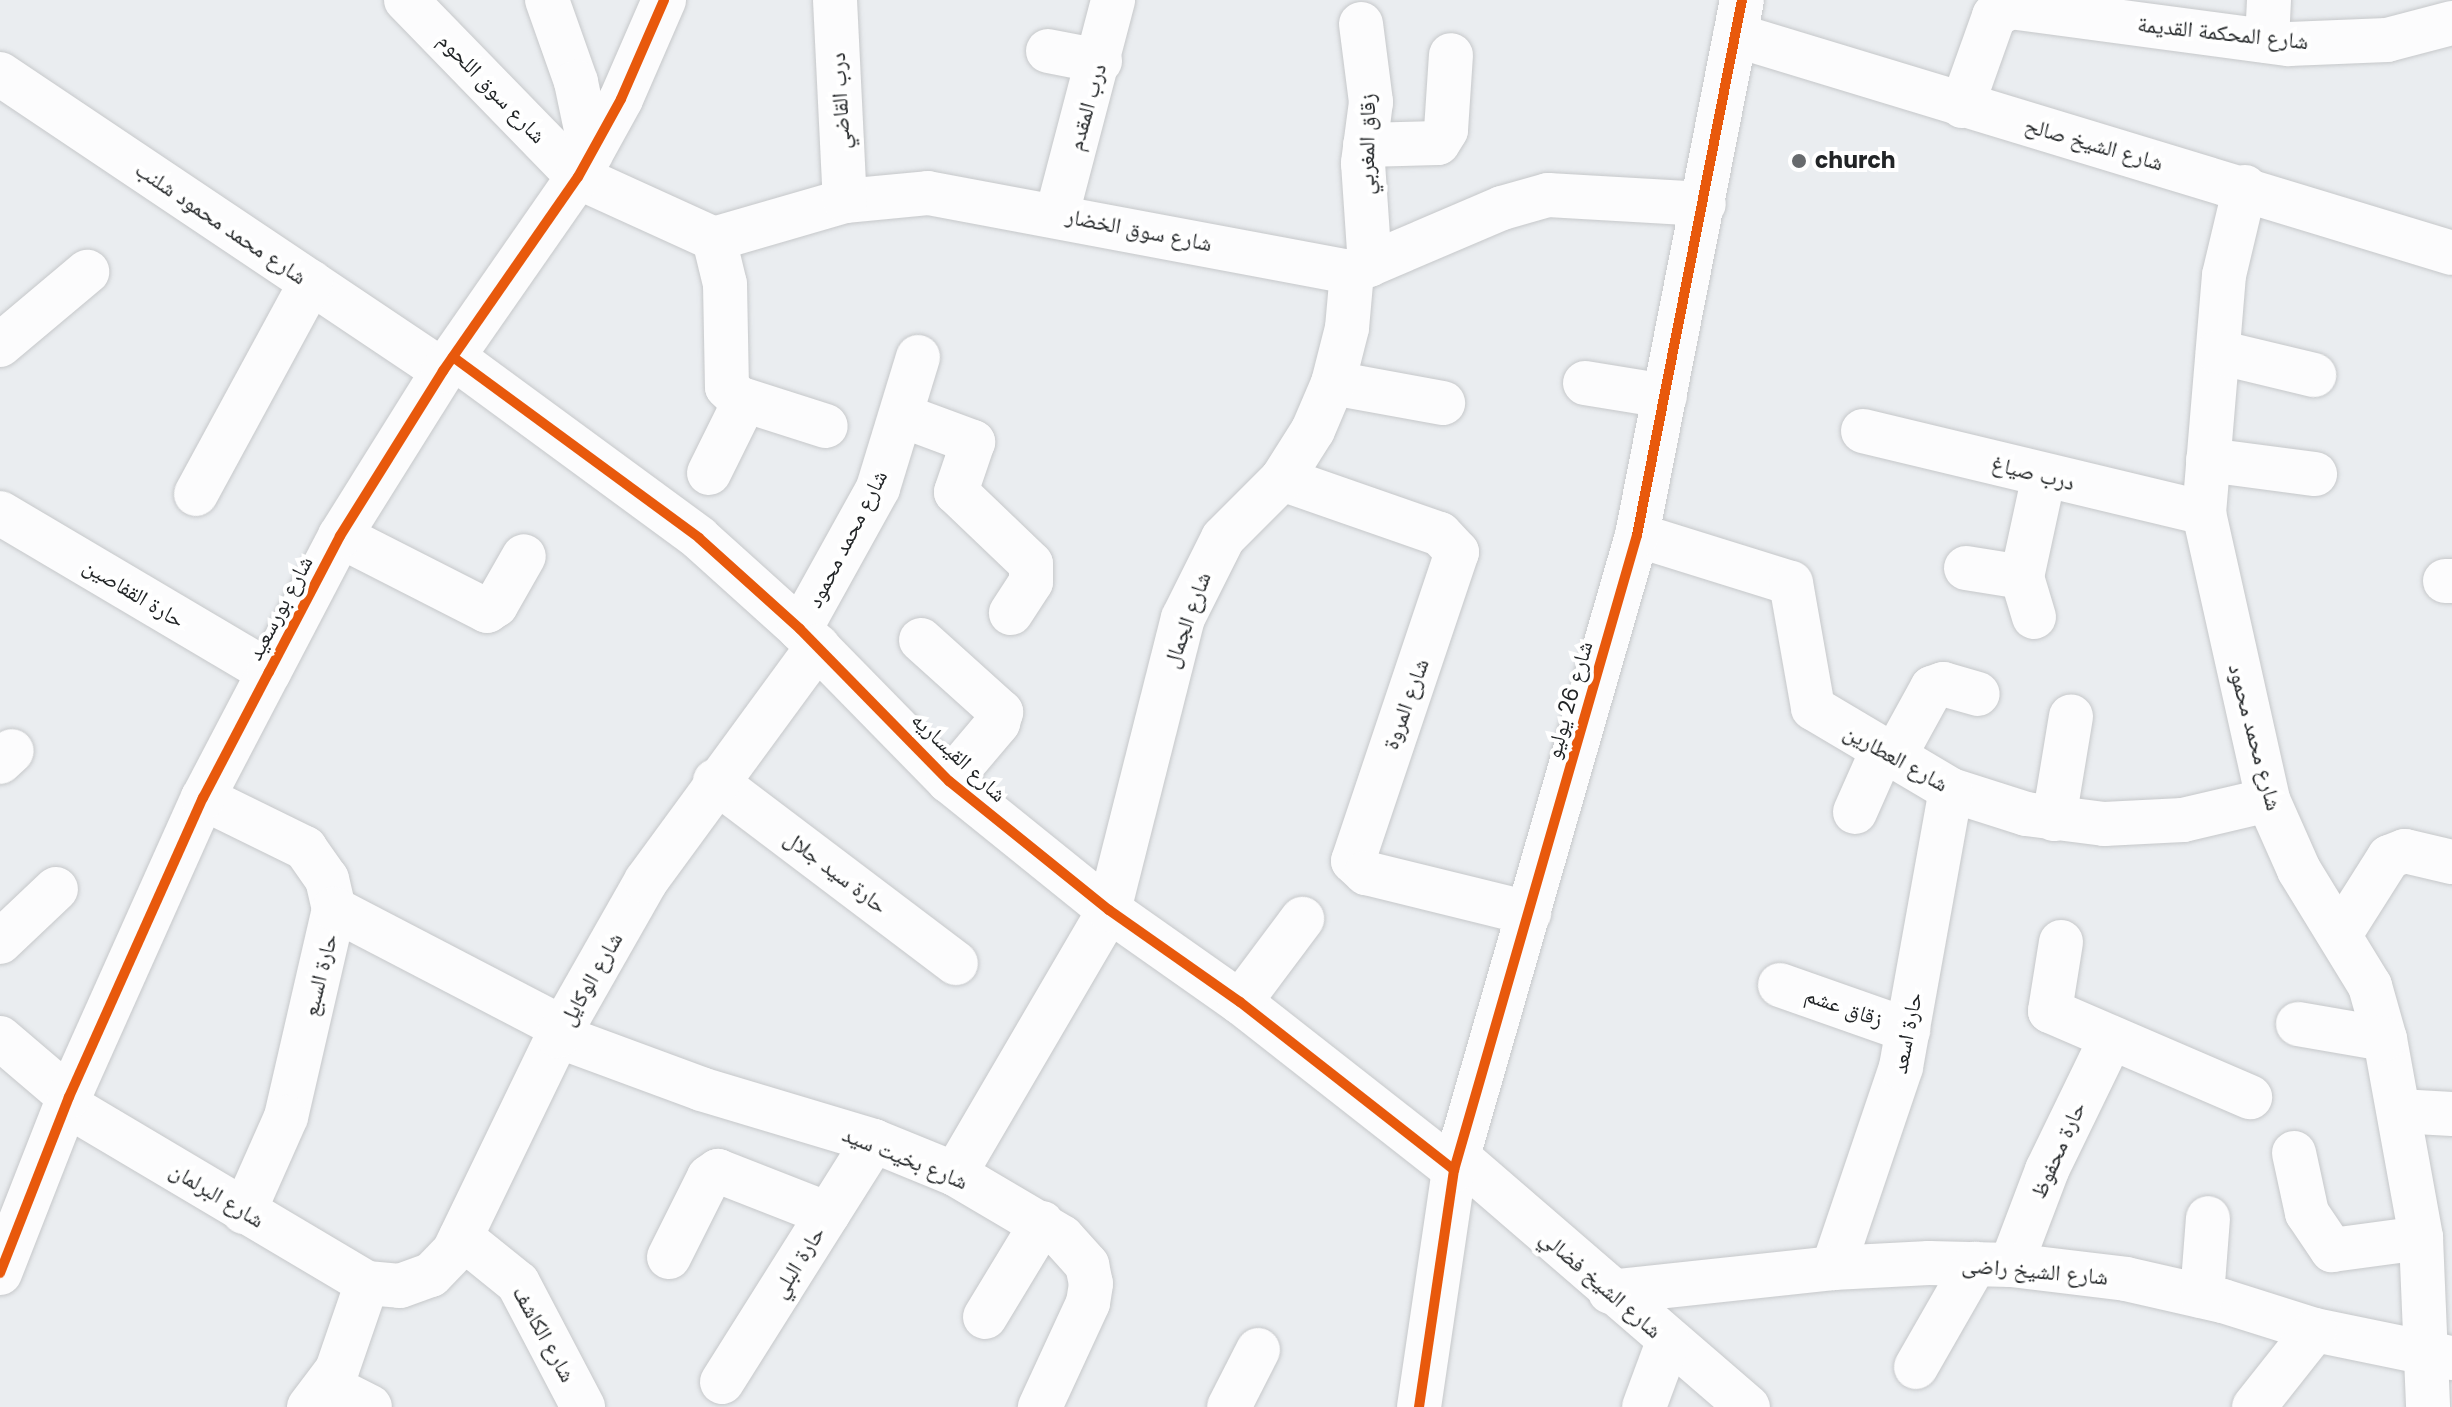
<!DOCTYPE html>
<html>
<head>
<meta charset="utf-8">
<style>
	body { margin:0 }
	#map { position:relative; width:2452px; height:1407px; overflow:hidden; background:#eaedf0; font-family:Poppins,"Noto Naskh Arabic",sans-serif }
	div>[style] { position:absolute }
	.roads { filter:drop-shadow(0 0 2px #c6c8ca) drop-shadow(0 0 2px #c6c8ca) }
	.minor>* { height:44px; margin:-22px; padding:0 22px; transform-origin:22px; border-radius:22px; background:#fcfcfd }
	.cycleway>* { height:10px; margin:-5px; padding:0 5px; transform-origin:5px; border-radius:5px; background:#e8590c }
	.dots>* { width:22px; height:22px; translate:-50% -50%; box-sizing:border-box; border:4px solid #fff; border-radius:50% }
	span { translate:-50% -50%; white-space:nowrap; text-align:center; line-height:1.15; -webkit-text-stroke:8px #fff; paint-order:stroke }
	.street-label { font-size:22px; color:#212426 }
	.poi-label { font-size:22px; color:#212426; font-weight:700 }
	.left { translate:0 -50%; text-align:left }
</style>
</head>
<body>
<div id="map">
	<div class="roads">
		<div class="minor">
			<i style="left:406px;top:0;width:247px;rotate:45.8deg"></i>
			<i style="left:578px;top:177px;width:149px;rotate:24.5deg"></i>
			<i style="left:714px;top:239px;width:136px;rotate:-16.2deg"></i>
			<i style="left:845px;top:201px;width:83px;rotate:-5.5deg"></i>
			<i style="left:928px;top:193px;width:431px;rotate:10.6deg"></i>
			<i style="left:1352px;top:272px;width:163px;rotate:-23.1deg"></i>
			<i style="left:1502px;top:208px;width:48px;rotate:-15.8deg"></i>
			<i style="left:1548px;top:195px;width:156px;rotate:3.3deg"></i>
			<i style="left:547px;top:0;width:87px;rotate:70.5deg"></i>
			<i style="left:576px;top:82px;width:73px;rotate:78.1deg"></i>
			<i style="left:835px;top:0;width:201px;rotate:87.2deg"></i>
			<i style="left:1361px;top:24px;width:79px;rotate:82.7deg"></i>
			<i style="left:1371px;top:102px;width:62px;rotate:97.5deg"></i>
			<i style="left:1363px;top:163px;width:102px;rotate:86.1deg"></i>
			<i style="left:1735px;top:35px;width:749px;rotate:16.91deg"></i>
			<i style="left:2267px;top:41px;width:41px;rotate:-87.2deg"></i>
			<i style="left:1048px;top:51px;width:53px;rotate:10.9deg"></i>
			<i style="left:0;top:74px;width:533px;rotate:33.84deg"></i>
			<i style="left:1962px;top:106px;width:96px;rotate:-70.4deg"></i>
			<i style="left:1994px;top:16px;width:18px;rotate:-29deg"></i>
			<i style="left:2010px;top:7px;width:281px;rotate:7.6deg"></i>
			<i style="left:2289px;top:44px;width:98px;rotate:-2.3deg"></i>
			<i style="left:2387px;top:40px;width:67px;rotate:-14.7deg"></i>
			<i style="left:1365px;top:145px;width:73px;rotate:-1.6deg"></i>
			<i style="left:1438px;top:143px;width:15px;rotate:-58deg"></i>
			<i style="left:1446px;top:130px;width:75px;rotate:-86.2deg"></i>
			<i style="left:2245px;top:187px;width:90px;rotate:103.4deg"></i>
			<i style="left:2224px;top:275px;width:239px;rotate:94.8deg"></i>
			<i style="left:2204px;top:513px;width:294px;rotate:77.4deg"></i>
			<i style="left:2268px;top:800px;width:77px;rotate:66.1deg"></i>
			<i style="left:2299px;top:870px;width:136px;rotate:58.5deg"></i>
			<i style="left:2370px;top:986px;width:55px;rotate:74.2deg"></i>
			<i style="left:2385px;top:1039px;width:202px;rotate:79.7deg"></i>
			<i style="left:2421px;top:1238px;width:169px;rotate:87.6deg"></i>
			<i style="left:1057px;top:214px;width:221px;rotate:-75.3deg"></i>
			<i style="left:714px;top:239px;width:46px;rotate:76.3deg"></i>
			<i style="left:725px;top:284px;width:103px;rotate:88.9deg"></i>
			<i style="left:727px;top:387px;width:16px;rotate:45deg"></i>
			<i style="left:738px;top:398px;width:92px;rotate:17.7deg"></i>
			<i style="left:0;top:345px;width:114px;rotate:-40deg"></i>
			<i style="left:2218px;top:352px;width:99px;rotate:13.5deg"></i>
			<i style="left:453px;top:357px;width:305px;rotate:36.3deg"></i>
			<i style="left:699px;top:538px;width:136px;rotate:42deg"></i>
			<i style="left:800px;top:629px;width:213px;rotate:45.6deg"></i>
			<i style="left:949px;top:781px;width:206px;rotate:38.9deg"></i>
			<i style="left:1109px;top:910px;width:160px;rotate:35.1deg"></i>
			<i style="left:1240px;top:1002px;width:272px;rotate:38.1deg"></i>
			<i style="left:1333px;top:383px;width:112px;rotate:10.3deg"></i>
			<i style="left:1585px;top:383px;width:81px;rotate:9.2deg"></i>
			<i style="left:903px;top:416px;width:75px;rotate:20.4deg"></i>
			<i style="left:973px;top:442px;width:53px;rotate:108.8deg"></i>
			<i style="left:956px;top:492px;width:104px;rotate:43.8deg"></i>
			<i style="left:1031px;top:564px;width:18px;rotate:90deg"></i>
			<i style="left:1031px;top:582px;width:37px;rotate:123deg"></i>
			<i style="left:1863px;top:431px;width:351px;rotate:13.5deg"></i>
			<i style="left:2208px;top:460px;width:108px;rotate:7.5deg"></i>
			<i style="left:709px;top:473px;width:81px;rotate:-63.7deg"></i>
			<i style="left:1282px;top:479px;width:167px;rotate:19.2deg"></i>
			<i style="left:1440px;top:534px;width:25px;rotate:47deg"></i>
			<i style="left:1457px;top:552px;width:326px;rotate:108.6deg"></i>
			<i style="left:1353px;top:861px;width:18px;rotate:43deg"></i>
			<i style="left:1366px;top:873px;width:168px;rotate:13.8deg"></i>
			<i style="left:196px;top:494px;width:241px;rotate:-61.5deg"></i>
			<i style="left:0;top:513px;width:312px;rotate:30.6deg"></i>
			<i style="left:1637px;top:535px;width:161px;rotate:17.3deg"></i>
			<i style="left:1791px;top:583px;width:127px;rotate:80deg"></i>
			<i style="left:1813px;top:708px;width:161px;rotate:30.7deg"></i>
			<i style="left:1951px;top:790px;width:79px;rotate:17.7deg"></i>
			<i style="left:2026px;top:814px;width:79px;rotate:7.3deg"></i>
			<i style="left:2104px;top:824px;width:79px;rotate:-2.9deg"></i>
			<i style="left:2183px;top:820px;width:87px;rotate:-13.2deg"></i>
			<i style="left:340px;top:536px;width:165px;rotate:27deg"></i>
			<i style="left:487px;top:611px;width:11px;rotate:-34deg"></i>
			<i style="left:496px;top:605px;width:56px;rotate:-60.3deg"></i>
			<i style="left:1966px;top:568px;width:57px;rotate:9.1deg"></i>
			<i style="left:2445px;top:581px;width:7px"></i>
			<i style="left:2034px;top:617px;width:42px;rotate:-106.7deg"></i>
			<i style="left:2022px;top:577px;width:104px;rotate:-77.8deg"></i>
			<i style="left:800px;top:629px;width:161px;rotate:-61deg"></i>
			<i style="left:878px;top:488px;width:137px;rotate:-73deg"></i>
			<i style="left:921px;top:640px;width:108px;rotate:42deg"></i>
			<i style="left:1001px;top:712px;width:11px;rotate:105deg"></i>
			<i style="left:998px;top:723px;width:76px;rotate:130.2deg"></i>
			<i style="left:1894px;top:757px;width:79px;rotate:-61.2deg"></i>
			<i style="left:1932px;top:688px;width:12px;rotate:-20deg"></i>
			<i style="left:1943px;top:684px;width:36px;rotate:16deg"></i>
			<i style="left:0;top:762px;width:16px;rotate:-43deg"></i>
			<i style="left:715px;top:781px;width:302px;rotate:37.1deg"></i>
			<i style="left:203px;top:798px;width:114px;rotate:26.1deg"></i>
			<i style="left:305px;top:848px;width:38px;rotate:55deg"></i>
			<i style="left:327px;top:879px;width:31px;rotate:77deg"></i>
			<i style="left:334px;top:909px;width:213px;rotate:103deg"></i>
			<i style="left:286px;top:1117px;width:104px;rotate:113.9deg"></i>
			<i style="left:1855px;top:812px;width:67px;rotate:-66.1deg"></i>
			<i style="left:2054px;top:819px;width:104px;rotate:-80.6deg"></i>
			<i style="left:334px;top:909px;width:258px;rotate:27.5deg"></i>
			<i style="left:2341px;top:933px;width:90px;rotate:-57.7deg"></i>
			<i style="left:2389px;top:857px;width:17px;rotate:-21deg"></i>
			<i style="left:2405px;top:851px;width:48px;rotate:13.2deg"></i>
			<i style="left:0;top:942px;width:77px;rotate:-43.4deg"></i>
			<i style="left:2061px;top:942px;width:70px;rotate:99.1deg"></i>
			<i style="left:2050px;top:1011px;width:218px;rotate:23.3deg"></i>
			<i style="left:1780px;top:985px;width:136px;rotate:19.4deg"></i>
			<i style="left:1240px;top:1002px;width:104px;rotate:-53.2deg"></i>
			<i style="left:2298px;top:1024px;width:88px;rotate:9.8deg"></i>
			<i style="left:558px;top:1036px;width:153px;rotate:20.3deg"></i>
			<i style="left:701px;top:1089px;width:181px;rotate:16.7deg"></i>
			<i style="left:874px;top:1141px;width:87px;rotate:22.2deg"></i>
			<i style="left:955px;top:1174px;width:124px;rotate:30.5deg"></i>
			<i style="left:1062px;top:1237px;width:38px;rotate:48deg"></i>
			<i style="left:1087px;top:1265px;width:19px;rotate:78deg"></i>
			<i style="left:1091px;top:1284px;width:19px;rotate:99deg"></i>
			<i style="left:1088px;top:1303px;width:115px;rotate:114.8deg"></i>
			<i style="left:0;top:1038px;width:91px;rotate:40.5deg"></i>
			<i style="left:67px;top:1105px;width:349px;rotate:30.7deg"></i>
			<i style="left:367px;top:1283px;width:33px;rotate:5deg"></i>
			<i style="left:400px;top:1286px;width:33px;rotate:-20deg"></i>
			<i style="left:431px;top:1275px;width:33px;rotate:-46deg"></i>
			<i style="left:454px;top:1251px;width:239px;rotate:-64.2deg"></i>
			<i style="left:558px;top:1036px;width:178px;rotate:-60.4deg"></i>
			<i style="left:646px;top:881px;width:291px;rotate:-53.8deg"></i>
			<i style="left:2399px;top:1111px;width:53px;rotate:3.2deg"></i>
			<i style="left:2294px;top:1153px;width:61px;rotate:77.8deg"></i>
			<i style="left:2307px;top:1213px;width:45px;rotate:56deg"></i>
			<i style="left:2332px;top:1250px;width:90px;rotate:-7.7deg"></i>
			<i style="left:1458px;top:1157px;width:383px;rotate:40.8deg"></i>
			<i style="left:955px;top:1174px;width:306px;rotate:-59.7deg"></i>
			<i style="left:1109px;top:910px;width:301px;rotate:-75.8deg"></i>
			<i style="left:1183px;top:618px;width:89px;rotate:-63.4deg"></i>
			<i style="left:1223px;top:538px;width:83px;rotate:-45deg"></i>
			<i style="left:1282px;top:479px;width:58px;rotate:-57.7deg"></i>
			<i style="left:1313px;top:430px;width:51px;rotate:-66.9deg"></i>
			<i style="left:1333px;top:383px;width:57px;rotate:-75.7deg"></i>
			<i style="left:1347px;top:328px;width:56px;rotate:-84.9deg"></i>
			<i style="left:461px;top:1237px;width:73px;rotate:38.9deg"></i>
			<i style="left:518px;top:1283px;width:140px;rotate:62.3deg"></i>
			<i style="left:669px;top:1257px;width:89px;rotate:-63.4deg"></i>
			<i style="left:709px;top:1177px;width:11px;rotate:-34deg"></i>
			<i style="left:718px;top:1171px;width:118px;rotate:21.4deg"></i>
			<i style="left:2011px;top:1265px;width:102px;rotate:-69.2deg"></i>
			<i style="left:2047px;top:1170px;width:147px;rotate:-64.1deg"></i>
			<i style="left:1833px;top:1268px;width:212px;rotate:-71.3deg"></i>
			<i style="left:1901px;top:1067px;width:281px;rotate:-79.8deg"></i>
			<i style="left:0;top:1273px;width:189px;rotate:-68.6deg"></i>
			<i style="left:69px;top:1097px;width:328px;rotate:-65.9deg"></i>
			<i style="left:203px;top:798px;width:142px;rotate:-62.4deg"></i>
			<i style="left:269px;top:672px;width:153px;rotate:-62.4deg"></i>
			<i style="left:340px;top:536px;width:195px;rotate:-58deg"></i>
			<i style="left:443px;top:371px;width:236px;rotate:-55.2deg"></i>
			<i style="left:578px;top:177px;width:89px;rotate:-61.1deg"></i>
			<i style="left:621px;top:99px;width:108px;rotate:-66.5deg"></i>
			<i style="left:1610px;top:1292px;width:224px;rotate:-6.1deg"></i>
			<i style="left:1833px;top:1268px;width:96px;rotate:-3deg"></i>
			<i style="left:1929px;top:1263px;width:82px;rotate:1.4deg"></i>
			<i style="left:2011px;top:1265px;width:116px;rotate:6.9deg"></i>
			<i style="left:2126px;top:1279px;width:99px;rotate:12.8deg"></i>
			<i style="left:2223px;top:1301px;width:96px;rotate:17.5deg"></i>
			<i style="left:2315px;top:1330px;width:139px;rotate:11.6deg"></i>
			<i style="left:2202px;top:1296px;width:78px;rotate:-85.6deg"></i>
			<i style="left:985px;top:1317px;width:110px;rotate:-58.8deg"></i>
			<i style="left:1916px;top:1367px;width:119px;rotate:-60.2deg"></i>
			<i style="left:722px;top:1382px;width:285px;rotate:-57.8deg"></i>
			<i style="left:329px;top:1386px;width:46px;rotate:27.1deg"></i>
			<i style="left:309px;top:1407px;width:46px;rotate:-52.9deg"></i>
			<i style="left:337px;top:1370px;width:92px;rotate:-71deg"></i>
			<i style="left:1229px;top:1407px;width:64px;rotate:-63deg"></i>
			<i style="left:1419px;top:1407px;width:240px;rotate:-81.6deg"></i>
			<i style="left:1454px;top:1170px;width:661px;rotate:-73.92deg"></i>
			<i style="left:1637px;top:535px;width:545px;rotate:-78.9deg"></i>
			<i style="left:1644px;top:1407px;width:69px;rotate:-69.7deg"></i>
			<i style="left:2254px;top:1407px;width:98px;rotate:-51.6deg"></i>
		</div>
	</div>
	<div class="cycleway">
		<i style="left:453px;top:357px;width:305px;rotate:36.3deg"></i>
		<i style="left:699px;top:538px;width:136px;rotate:42deg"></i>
		<i style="left:800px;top:629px;width:213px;rotate:45.6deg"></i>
		<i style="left:949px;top:781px;width:206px;rotate:38.9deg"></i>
		<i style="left:1109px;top:910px;width:160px;rotate:35.1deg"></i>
		<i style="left:1240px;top:1002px;width:272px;rotate:38.1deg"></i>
		<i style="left:0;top:1273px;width:189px;rotate:-68.6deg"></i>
		<i style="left:69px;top:1097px;width:328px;rotate:-65.9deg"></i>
		<i style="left:203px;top:798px;width:142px;rotate:-62.4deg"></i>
		<i style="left:269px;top:672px;width:153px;rotate:-62.4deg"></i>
		<i style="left:340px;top:536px;width:195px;rotate:-58deg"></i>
		<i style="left:443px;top:371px;width:236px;rotate:-55.2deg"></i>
		<i style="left:578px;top:177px;width:89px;rotate:-61.1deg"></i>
		<i style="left:621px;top:99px;width:108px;rotate:-66.5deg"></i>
		<i style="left:1419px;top:1407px;width:240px;rotate:-81.6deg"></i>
		<i style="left:1454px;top:1170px;width:661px;rotate:-73.92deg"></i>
		<i style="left:1637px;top:535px;width:545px;rotate:-78.9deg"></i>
	</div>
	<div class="dots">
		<i style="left:1799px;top:161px;background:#676a6d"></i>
	</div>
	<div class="street-label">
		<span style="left:2223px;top:33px;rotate:6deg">شارع المحكمة القديمة</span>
		<span style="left:492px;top:88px;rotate:46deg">شارع سوق اللحوم</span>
		<span style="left:840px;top:101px;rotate:-93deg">درب القاضي</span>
		<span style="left:1087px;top:107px;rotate:-74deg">درب المقدم</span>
		<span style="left:1367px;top:144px;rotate:-89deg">زقاق المغربي</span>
		<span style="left:2094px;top:144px;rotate:16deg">شارع الشيخ صالح</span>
		<span style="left:221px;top:223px;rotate:34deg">شارع محمد محمود شلنب</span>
		<span style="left:1139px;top:230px;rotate:11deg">شارع سوق الخضار</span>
		<span style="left:2033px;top:473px;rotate:14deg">درب صياغ</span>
		<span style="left:847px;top:539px;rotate:-63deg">شارع محمد محمود</span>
		<span style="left:134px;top:593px;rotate:31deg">حارة القفاصين</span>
		<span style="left:280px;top:608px;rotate:-62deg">شارع بورسعيد</span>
		<span style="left:1187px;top:620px;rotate:-70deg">شارع الجمال</span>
		<span style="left:1569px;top:700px;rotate:-74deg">شارع 26 يوليو</span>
		<span style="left:1406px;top:704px;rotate:-70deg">شارع المروة</span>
		<span style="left:2255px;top:737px;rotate:75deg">شارع محمد محمود</span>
		<span style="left:959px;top:757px;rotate:43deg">شارع القيساريه</span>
		<span style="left:1896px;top:758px;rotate:29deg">شارع العطارين</span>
		<span style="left:836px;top:872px;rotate:37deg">حارة سيد جلال</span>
		<span style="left:320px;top:975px;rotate:-76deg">حارة السبع</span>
		<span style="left:591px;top:979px;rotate:-60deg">شارع الوكايل</span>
		<span style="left:1844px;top:1007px;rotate:19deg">زقاق عشم</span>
		<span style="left:1907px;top:1033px;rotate:-79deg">حارة اسعد</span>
		<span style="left:2058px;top:1150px;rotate:-66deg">حارة محفوظ</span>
		<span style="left:905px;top:1158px;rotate:22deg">شارع بخيت سيد</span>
		<span style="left:217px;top:1195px;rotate:31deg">شارع البرلمان</span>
		<span style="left:798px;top:1262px;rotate:-58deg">حارة البلي</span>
		<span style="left:2035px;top:1271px;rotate:5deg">شارع الشيخ راضى</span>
		<span style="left:1601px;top:1284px;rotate:41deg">شارع الشيخ فضالي</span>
		<span style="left:544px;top:1334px;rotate:61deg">شارع الكاشف</span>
	</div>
	<div class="poi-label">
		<span class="left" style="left:1815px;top:161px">church</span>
	</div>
</div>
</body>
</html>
